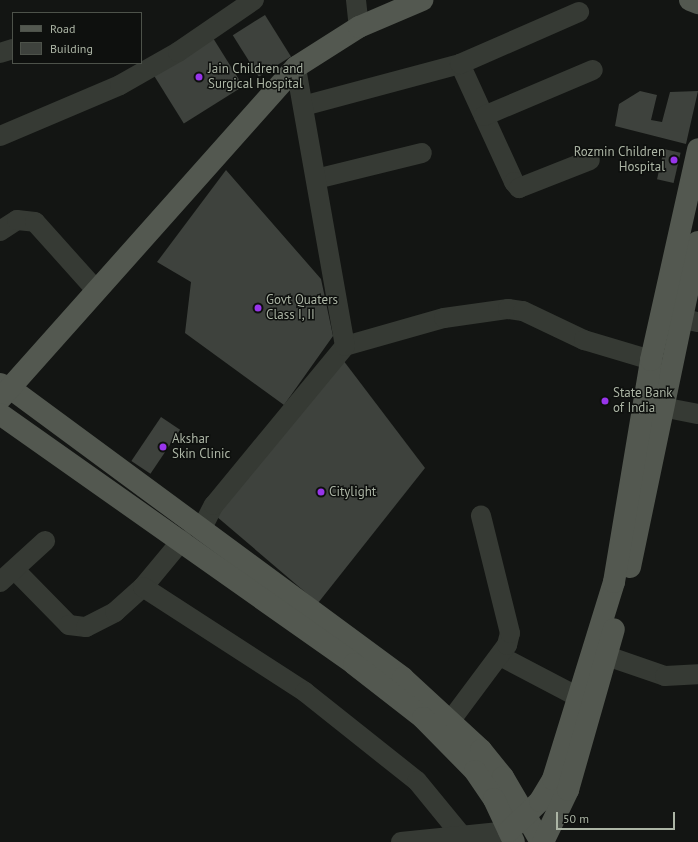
<!DOCTYPE html>
<html>
<head>
<meta charset="utf-8">
<style>
	body { margin:0 }
	#map { position:relative; width:698px; height:842px; overflow:hidden; background:#131513; font-family:"PT Sans",sans-serif }
	div>[style] { position:absolute }
	.building>* { inset:0; background:#3e423d; transform-origin:0 0 }
	.minor>* { height:20px; margin:-10px; padding:0 10px; transform-origin:10px; border-radius:10px; background:#363a34 }
	.major>* { height:22px; margin:-11px; padding:0 11px; transform-origin:11px; border-radius:11px; background:#535850 }
	.dots>* { width:11px; height:11px; translate:-50% -50%; box-sizing:border-box; border:2px solid #0e100e; border-radius:50% }
	span { translate:-50% -50%; white-space:nowrap; text-align:center; line-height:1.15; -webkit-text-stroke:3px #0e100e; paint-order:stroke }
	.poi-label { font-size:13px; color:#acb5a5 }
	.left { translate:0 -50%; text-align:left }
	.right { translate:-100% -50%; text-align:right }
	.legend { position:absolute; left:12px; top:12px; width:130px; height:52px; box-sizing:border-box; background:#0e100e; border:1px solid #4d524a; margin:0; padding:5px 7px; list-style:none; font-size:12px; color:#acb5a5 }
	.legend li { display:flex; align-items:center; gap:8px; height:20px }
	.legend b { width:20px; border:1px solid #4d524a }
	.scale { position:absolute; left:556px; top:812px; width:119px; height:18px; box-sizing:border-box; border:2px solid #acb5a5; border-top:0; padding-left:5px; font-size:12px; line-height:14px; white-space:nowrap; color:#acb5a5; -webkit-text-stroke:3px #0e100e; paint-order:stroke }
</style>
</head>
<body>
<div id="map">
	<div class="building">
		<i style="left:265px;top:15px;width:49px;height:38px;rotate:58deg"></i>
		<i style="left:213px;top:38px;width:57px;height:70px;rotate:58deg"></i>
		<i style="clip-path:polygon(640px 91px,657px 95px,651px 120px,662px 122px,670px 92px,698px 91px,686px 144px,615px 126px,619px 104px)"></i>
		<i style="left:664px;top:149px;width:17px;height:31px;rotate:13deg"></i>
		<i style="clip-path:polygon(226px 170px,321px 279px,333px 336px,284px 405px,185px 333px,191px 282px,157px 262px)"></i>
		<i style="clip-path:polygon(343px 360px,425px 468px,318px 603px,216px 516px)"></i>
		<i style="left:161px;top:417px;width:23px;height:53px;rotate:34deg"></i>
	</div>
	<div class="minor">
		<i style="left:356px;top:0;width:27px;rotate:84deg"></i>
		<i style="left:0;top:53px;width:14px;rotate:-17deg"></i>
		<i style="left:460px;top:64px;width:130px;rotate:65.4deg"></i>
		<i style="left:514px;top:182px;width:8px;rotate:50deg"></i>
		<i style="left:519px;top:188px;width:76px;rotate:-21.5deg"></i>
		<i style="left:303px;top:106px;width:163px;rotate:-15deg"></i>
		<i style="left:460px;top:64px;width:130px;rotate:-23.6deg"></i>
		<i style="left:484px;top:116px;width:118px;rotate:-22.9deg"></i>
		<i style="left:0;top:136px;width:130px;rotate:-23deg"></i>
		<i style="left:120px;top:85px;width:67px;rotate:-29.6deg"></i>
		<i style="left:178px;top:52px;width:92px;rotate:-34.4deg"></i>
		<i style="left:316px;top:179px;width:109px;rotate:-13.8deg"></i>
		<i style="left:0;top:231px;width:20px;rotate:-33deg"></i>
		<i style="left:17px;top:220px;width:18px;rotate:6deg"></i>
		<i style="left:35px;top:222px;width:93px;rotate:48.1deg"></i>
		<i style="left:680px;top:318px;width:18px;rotate:13deg"></i>
		<i style="left:345px;top:346px;width:103px;rotate:-15.8deg"></i>
		<i style="left:444px;top:318px;width:65px;rotate:-8deg"></i>
		<i style="left:508px;top:309px;width:15px;rotate:8deg"></i>
		<i style="left:523px;top:311px;width:68px;rotate:25.4deg"></i>
		<i style="left:584px;top:340px;width:70px;rotate:16.6deg"></i>
		<i style="left:662px;top:407px;width:37px;rotate:11deg"></i>
		<i style="left:201px;top:530px;width:28px;rotate:-63deg"></i>
		<i style="left:214px;top:505px;width:206px;rotate:-50.5deg"></i>
		<i style="left:345px;top:346px;width:283px;rotate:-100deg"></i>
		<i style="left:15px;top:570px;width:77px;rotate:45.5deg"></i>
		<i style="left:69px;top:625px;width:17px;rotate:7deg"></i>
		<i style="left:86px;top:627px;width:33px;rotate:-27deg"></i>
		<i style="left:115px;top:612px;width:38px;rotate:-42deg"></i>
		<i style="left:143px;top:587px;width:61px;rotate:-50.3deg"></i>
		<i style="left:0;top:582px;width:61px;rotate:-42.3deg"></i>
		<i style="left:143px;top:587px;width:193px;rotate:32.9deg"></i>
		<i style="left:305px;top:692px;width:143px;rotate:38.5deg"></i>
		<i style="left:417px;top:781px;width:71px;rotate:50.7deg"></i>
		<i style="left:500px;top:656px;width:88px;rotate:27.7deg"></i>
		<i style="left:607px;top:656px;width:61px;rotate:19deg"></i>
		<i style="left:665px;top:676px;width:33px;rotate:-3deg"></i>
		<i style="left:451px;top:720px;width:94px;rotate:-53.3deg"></i>
		<i style="left:507px;top:645px;width:12px;rotate:-76deg"></i>
		<i style="left:510px;top:633px;width:121px;rotate:-103.9deg"></i>
		<i style="left:401px;top:842px;width:109px;rotate:-5.8deg"></i>
	</div>
	<div class="major">
		<i style="left:690px;top:0;width:9px;rotate:21deg"></i>
		<i style="left:0;top:384px;width:11px;rotate:22deg"></i>
		<i style="left:10px;top:388px;width:488px;rotate:36.4deg"></i>
		<i style="left:403px;top:678px;width:106px;rotate:42.7deg"></i>
		<i style="left:481px;top:750px;width:35px;rotate:51deg"></i>
		<i style="left:503px;top:777px;width:75px;rotate:59.7deg"></i>
		<i style="left:1px;top:398px;width:443px;rotate:-48.3deg"></i>
		<i style="left:296px;top:67px;width:75px;rotate:-32.4deg"></i>
		<i style="left:359px;top:27px;width:69px;rotate:-23.2deg"></i>
		<i style="left:0;top:414px;width:433px;rotate:35.2deg"></i>
		<i style="left:354px;top:664px;width:88px;rotate:38deg"></i>
		<i style="left:423px;top:718px;width:74px;rotate:45.5deg"></i>
		<i style="left:475px;top:771px;width:34px;rotate:56deg"></i>
		<i style="left:494px;top:799px;width:47px;rotate:65.1deg"></i>
		<i style="left:630px;top:567px;width:332px;rotate:-78.2deg"></i>
		<i style="left:509px;top:831px;width:43px;rotate:-44.1deg"></i>
		<i style="left:540px;top:801px;width:26px;rotate:-59deg"></i>
		<i style="left:553px;top:779px;width:206px;rotate:-72.8deg"></i>
		<i style="left:614px;top:582px;width:225px;rotate:-80.5deg"></i>
		<i style="left:651px;top:360px;width:216px;rotate:-77.4deg"></i>
		<i style="left:543px;top:842px;width:58px;rotate:-64.3deg"></i>
		<i style="left:568px;top:790px;width:167px;rotate:-74.1deg"></i>
	</div>
	<div class="dots">
		<i style="left:199px;top:77px;background:#9835eb"></i>
		<i style="left:674px;top:160px;background:#9835eb"></i>
		<i style="left:258px;top:308px;background:#9835eb"></i>
		<i style="left:605px;top:401px;background:#9835eb"></i>
		<i style="left:163px;top:447px;background:#9835eb"></i>
		<i style="left:321px;top:492px;background:#9835eb"></i>
	</div>
	<div class="poi-label">
		<span class="left" style="left:208px;top:77px">Jain Children and<br>Surgical Hospital</span>
		<span class="right" style="left:665px;top:160px">Rozmin Children<br>Hospital</span>
		<span class="left" style="left:266px;top:308px">Govt Quaters<br>Class I, II</span>
		<span class="left" style="left:613px;top:401px">State Bank<br>of India</span>
		<span class="left" style="left:172px;top:447px">Akshar<br>Skin Clinic</span>
		<span class="left" style="left:329px;top:492px">Citylight</span>
	</div>
	<ul class="legend">
	<li><b style="height:5px;background:#535850"></b>Road</li>
	<li><b style="height:11px;background:#3e423d"></b>Building</li>
	</ul>
	<div class="scale">50 m</div>
</div>
</body>
</html>
